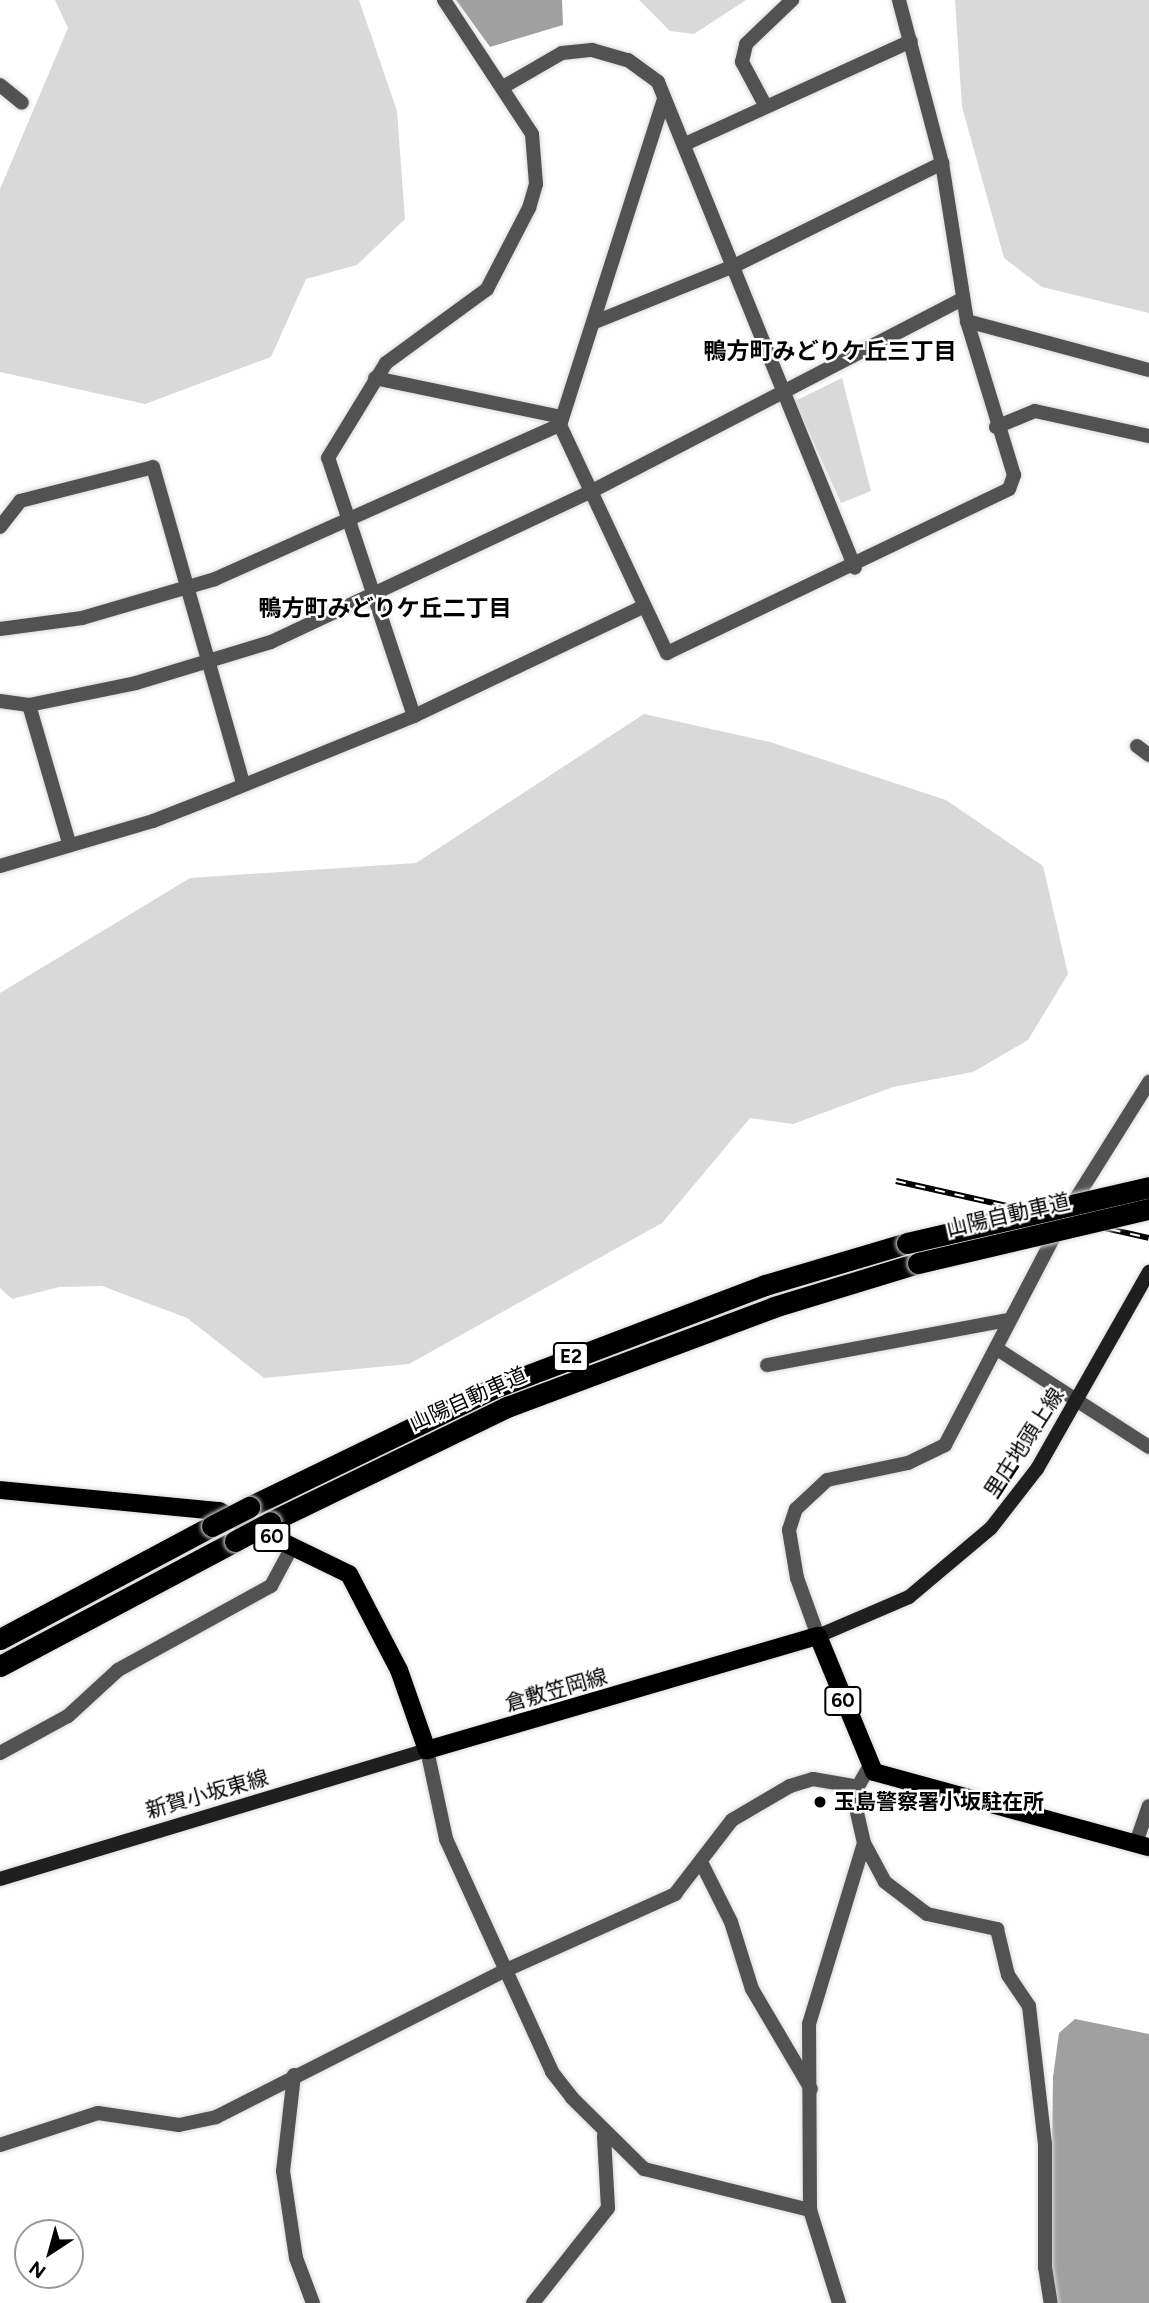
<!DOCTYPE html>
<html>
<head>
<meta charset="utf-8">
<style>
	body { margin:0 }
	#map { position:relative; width:1149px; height:2303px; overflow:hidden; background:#fff; font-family:Figtree,"Noto Sans JP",sans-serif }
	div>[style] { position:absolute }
	.green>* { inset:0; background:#d9d9d9 }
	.water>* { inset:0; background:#a0a0a0 }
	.roads { filter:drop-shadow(0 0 2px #dbdbdb) drop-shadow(0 0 2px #dbdbdb) }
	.minor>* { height:14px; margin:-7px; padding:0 7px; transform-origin:7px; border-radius:7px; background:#525252 }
	.tertiary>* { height:14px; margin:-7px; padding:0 7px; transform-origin:7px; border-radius:7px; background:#525252 }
	.secondary>* { height:14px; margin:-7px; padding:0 7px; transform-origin:7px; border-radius:7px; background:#1f1f1f }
	.primary>* { height:18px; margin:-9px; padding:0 9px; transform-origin:9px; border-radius:9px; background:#000 }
	.motorway>* { height:21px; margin:-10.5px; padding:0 10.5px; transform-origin:10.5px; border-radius:10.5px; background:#000 }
	.rail>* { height:6px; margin-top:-3px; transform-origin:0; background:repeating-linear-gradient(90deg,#fff 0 10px,#000 0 20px); box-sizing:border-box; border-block:2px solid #000 }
	.bridges { filter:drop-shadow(0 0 2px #dbdbdb) drop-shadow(0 0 2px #dbdbdb) }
	.motorway-bridge>* { height:21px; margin:-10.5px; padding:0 10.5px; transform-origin:10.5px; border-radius:10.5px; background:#000 }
	.dots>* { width:19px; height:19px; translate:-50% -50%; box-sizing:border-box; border:4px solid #fff; border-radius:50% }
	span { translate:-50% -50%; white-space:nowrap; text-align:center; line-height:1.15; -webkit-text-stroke:5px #fff; paint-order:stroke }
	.shield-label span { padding:2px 5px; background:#fff; border:2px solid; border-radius:5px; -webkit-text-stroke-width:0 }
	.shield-label { font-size:19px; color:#000; font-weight:700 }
	.street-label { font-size:21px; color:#000 }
	.poi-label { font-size:21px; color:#000; font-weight:700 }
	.left { translate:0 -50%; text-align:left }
	.neighbourhood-label { font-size:23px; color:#000; font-weight:700 }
	.north { position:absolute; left:14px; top:2219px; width:70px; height:70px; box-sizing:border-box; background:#fff; border:2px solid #999; border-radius:50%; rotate:216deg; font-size:19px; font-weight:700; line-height:28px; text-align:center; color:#000 }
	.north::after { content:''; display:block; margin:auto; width:24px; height:32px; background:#000; clip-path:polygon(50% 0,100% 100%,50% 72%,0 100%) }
</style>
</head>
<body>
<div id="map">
	<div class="green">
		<i style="clip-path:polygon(55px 0,359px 0,397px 111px,405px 219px,357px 265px,306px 279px,271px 357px,145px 404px,0 372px,0 189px,68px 28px)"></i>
		<i style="clip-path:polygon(639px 0,746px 0,694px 34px,670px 31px)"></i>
		<i style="clip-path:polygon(955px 0,1149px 0,1149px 313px,1042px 287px,1004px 258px,962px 107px)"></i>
		<i style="clip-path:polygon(842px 378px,871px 491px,841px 503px,795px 401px)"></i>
		<i style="clip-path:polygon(644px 714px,770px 742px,946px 800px,1043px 866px,1068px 974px,1028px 1040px,973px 1072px,893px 1087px,793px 1124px,750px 1118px,662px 1223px,409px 1364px,264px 1378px,187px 1318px,102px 1286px,59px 1287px,12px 1299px,0 1288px,0 993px,190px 878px,416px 863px)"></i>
	</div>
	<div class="water">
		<i style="clip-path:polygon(456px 0,562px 0,563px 25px,490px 47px)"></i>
		<i style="clip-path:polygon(1075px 2019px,1149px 2034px,1149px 2303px,1055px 2303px,1050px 2290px,1053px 2077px,1059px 2033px)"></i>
	</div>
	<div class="roads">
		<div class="minor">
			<i style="left:0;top:85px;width:28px;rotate:39deg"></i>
			<i style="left:503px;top:87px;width:68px;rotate:-30deg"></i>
			<i style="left:562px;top:53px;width:30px;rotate:-6deg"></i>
			<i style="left:592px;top:50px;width:37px;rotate:16deg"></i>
			<i style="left:628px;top:60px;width:37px;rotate:36deg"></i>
			<i style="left:658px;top:82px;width:524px;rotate:67.93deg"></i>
			<i style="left:765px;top:105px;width:49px;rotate:-118.1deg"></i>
			<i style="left:742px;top:62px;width:18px;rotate:-77deg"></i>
			<i style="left:746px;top:44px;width:64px;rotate:-43.7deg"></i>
			<i style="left:685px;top:144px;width:248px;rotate:-24.5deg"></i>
			<i style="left:967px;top:321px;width:188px;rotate:15.1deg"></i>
			<i style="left:595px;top:322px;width:152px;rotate:-22deg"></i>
			<i style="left:736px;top:265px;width:230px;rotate:-26.3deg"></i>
			<i style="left:375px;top:378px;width:191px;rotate:11.8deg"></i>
			<i style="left:560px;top:425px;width:252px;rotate:64.9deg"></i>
			<i style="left:667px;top:653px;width:379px;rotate:-25.6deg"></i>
			<i style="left:1009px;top:489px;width:15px;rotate:-70deg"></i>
			<i style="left:1014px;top:475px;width:161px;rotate:-107deg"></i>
			<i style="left:967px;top:321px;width:160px;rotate:-99deg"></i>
			<i style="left:942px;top:163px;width:169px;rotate:-104.8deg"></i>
			<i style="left:996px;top:427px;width:42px;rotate:-22.3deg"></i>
			<i style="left:1035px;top:411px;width:117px;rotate:12.4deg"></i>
			<i style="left:0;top:527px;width:33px;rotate:-52deg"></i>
			<i style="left:20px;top:501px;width:137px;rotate:-14.3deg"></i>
			<i style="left:153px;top:467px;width:328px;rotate:74.1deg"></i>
			<i style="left:0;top:629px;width:83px;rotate:-7.6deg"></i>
			<i style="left:82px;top:618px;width:139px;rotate:-16.3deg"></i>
			<i style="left:215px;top:579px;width:378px;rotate:-24.1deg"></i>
			<i style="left:560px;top:425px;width:341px;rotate:-72.3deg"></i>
			<i style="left:0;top:701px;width:29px;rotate:8deg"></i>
			<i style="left:29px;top:705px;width:109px;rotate:-11.6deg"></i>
			<i style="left:136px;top:683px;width:141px;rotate:-16.9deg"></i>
			<i style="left:271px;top:642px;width:357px;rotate:-25.2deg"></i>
			<i style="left:594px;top:490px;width:415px;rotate:-27.4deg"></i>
			<i style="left:29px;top:705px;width:144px;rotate:73.8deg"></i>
			<i style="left:414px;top:716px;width:272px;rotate:-108.4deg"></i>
			<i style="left:328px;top:458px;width:111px;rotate:-58.6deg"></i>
			<i style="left:386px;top:363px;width:125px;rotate:-36.2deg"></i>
			<i style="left:1137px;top:746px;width:15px;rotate:37deg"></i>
			<i style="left:0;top:866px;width:159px;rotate:-16.4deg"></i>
			<i style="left:153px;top:821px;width:79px;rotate:-21.4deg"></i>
			<i style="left:227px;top:792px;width:202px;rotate:-22.1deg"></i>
			<i style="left:414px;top:716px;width:254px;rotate:-25.5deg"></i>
			<i style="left:1070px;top:1208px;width:149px;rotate:-57.9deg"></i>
			<i style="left:997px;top:1349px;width:181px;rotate:32.8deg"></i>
			<i style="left:767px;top:1365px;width:244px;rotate:-10.6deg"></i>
			<i style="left:818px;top:1636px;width:62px;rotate:-109.9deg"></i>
			<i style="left:797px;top:1578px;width:49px;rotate:-99.5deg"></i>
			<i style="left:789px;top:1530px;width:22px;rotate:-72deg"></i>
			<i style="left:796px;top:1509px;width:42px;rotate:-43.1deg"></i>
			<i style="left:827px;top:1480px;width:83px;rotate:-11.9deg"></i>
			<i style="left:908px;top:1463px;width:41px;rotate:-25.9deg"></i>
			<i style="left:945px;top:1445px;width:244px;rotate:-62.4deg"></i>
			<i style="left:427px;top:1750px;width:91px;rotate:77.9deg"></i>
			<i style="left:446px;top:1839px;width:256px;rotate:65.5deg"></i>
			<i style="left:552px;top:2072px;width:33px;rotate:52deg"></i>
			<i style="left:572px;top:2098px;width:101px;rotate:44.6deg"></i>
			<i style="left:644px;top:2169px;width:171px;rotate:13.9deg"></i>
			<i style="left:0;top:1753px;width:77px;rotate:-28.6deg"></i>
			<i style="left:68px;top:1716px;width:68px;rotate:-42.6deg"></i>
			<i style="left:118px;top:1670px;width:175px;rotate:-28.8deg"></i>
			<i style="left:271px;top:1586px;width:44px;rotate:-61.7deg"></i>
			<i style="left:864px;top:1843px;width:44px;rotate:61.7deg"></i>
			<i style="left:885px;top:1882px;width:53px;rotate:37.3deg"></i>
			<i style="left:927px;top:1914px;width:72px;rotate:12.1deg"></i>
			<i style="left:997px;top:1929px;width:47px;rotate:76.6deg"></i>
			<i style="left:1008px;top:1975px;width:37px;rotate:56deg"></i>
			<i style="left:1029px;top:2006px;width:139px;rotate:83.4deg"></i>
			<i style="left:1045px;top:2144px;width:123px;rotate:90deg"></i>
			<i style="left:1045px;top:2267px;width:36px;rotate:81deg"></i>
			<i style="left:1136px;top:1843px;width:39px;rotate:-71deg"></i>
			<i style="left:702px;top:1864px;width:65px;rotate:63.4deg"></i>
			<i style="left:731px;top:1922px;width:70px;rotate:72.6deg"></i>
			<i style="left:752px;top:1989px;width:116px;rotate:59.5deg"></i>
			<i style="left:294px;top:2075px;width:97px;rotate:96.5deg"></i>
			<i style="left:283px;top:2171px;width:88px;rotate:81.5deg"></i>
			<i style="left:296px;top:2258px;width:48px;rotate:69.3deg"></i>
			<i style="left:0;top:2145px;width:103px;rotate:-18.1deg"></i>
			<i style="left:98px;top:2113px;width:82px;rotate:8.4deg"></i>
			<i style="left:179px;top:2125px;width:38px;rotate:-12deg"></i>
			<i style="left:216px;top:2117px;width:323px;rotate:-26.9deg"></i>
			<i style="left:504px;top:1971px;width:188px;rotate:-24.2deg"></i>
			<i style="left:675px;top:1894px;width:93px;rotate:-52.4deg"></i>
			<i style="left:732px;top:1820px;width:67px;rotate:-30.4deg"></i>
			<i style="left:790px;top:1786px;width:24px;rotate:-17deg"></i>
			<i style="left:813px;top:1779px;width:42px;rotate:9.7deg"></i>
			<i style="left:533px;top:2303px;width:121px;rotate:-51.7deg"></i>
			<i style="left:608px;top:2208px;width:72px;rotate:-93.2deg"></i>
			<i style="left:839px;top:2303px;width:97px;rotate:-107.3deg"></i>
			<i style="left:810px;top:2210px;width:186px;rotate:-90.3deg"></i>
			<i style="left:809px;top:2024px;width:189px;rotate:-73.1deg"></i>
			<i style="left:864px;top:1843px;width:49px;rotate:-102.9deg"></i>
			<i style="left:853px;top:1795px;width:34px;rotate:-60deg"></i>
		</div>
		<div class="tertiary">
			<i style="left:444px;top:0;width:160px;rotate:56.7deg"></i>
			<i style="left:532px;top:134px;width:50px;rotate:85.4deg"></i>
			<i style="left:536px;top:184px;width:25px;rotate:106deg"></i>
			<i style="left:529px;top:208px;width:91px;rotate:117.4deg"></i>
		</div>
		<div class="secondary">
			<i style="left:818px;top:1636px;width:99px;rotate:-23.2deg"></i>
			<i style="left:909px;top:1597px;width:107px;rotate:-40.1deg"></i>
			<i style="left:991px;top:1528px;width:75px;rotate:-52.1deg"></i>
			<i style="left:1037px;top:1469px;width:227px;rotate:-60.4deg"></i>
			<i style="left:0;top:1879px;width:446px;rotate:-16.8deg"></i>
		</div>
		<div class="primary">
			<i style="left:0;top:1490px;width:220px;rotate:5.5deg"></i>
			<i style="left:219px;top:1511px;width:144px;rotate:25.9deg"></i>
			<i style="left:349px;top:1574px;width:108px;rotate:62.5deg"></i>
			<i style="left:399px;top:1670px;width:85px;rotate:70.7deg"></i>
			<i style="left:427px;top:1750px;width:407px;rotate:-16.3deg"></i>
			<i style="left:818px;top:1636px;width:147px;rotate:67.6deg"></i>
			<i style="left:874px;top:1772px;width:285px;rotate:15.3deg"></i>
		</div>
		<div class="motorway">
			<i style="left:249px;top:1507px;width:272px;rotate:-25.9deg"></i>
			<i style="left:494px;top:1388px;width:290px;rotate:-20.8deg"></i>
			<i style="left:765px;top:1285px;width:148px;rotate:-16.5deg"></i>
			<i style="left:270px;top:1522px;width:263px;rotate:-25.9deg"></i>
			<i style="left:507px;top:1407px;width:285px;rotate:-20.5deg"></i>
			<i style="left:774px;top:1307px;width:151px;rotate:-17deg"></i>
			<i style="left:0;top:1639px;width:240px;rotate:-28.1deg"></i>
			<i style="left:0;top:1666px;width:266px;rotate:-28deg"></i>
		</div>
	</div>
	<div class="rail">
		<i style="left:896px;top:1181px;width:259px;rotate:12.7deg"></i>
	</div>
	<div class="bridges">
		<div class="motorway-bridge">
			<i style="left:907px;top:1243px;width:248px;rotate:-13deg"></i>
			<i style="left:918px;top:1263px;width:237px;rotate:-13.2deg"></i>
			<i style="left:212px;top:1526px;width:42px;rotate:-27.2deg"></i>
			<i style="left:235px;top:1541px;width:40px;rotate:-28deg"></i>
		</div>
	</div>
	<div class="dots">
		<i style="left:820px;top:1802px;background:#000"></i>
	</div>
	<div class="shield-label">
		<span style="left:571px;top:1357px">E2</span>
		<span style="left:272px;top:1537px">60</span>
		<span style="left:843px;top:1701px">60</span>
	</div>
	<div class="street-label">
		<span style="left:1008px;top:1215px;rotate:-13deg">山陽自動車道</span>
		<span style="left:468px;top:1399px;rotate:-24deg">山陽自動車道</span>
		<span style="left:1024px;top:1443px;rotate:-57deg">里庄地頭上線</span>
		<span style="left:556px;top:1690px;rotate:-16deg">倉敷笠岡線</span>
		<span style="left:207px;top:1794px;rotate:-16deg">新賀小坂東線</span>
	</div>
	<div class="poi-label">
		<span class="left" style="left:834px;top:1802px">玉島警察署小坂駐在所</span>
	</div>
	<div class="neighbourhood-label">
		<span style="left:830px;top:351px">鴨方町みどりケ丘三丁目</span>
		<span style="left:385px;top:608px">鴨方町みどりケ丘二丁目</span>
	</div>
	<div class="north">N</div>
</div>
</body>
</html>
